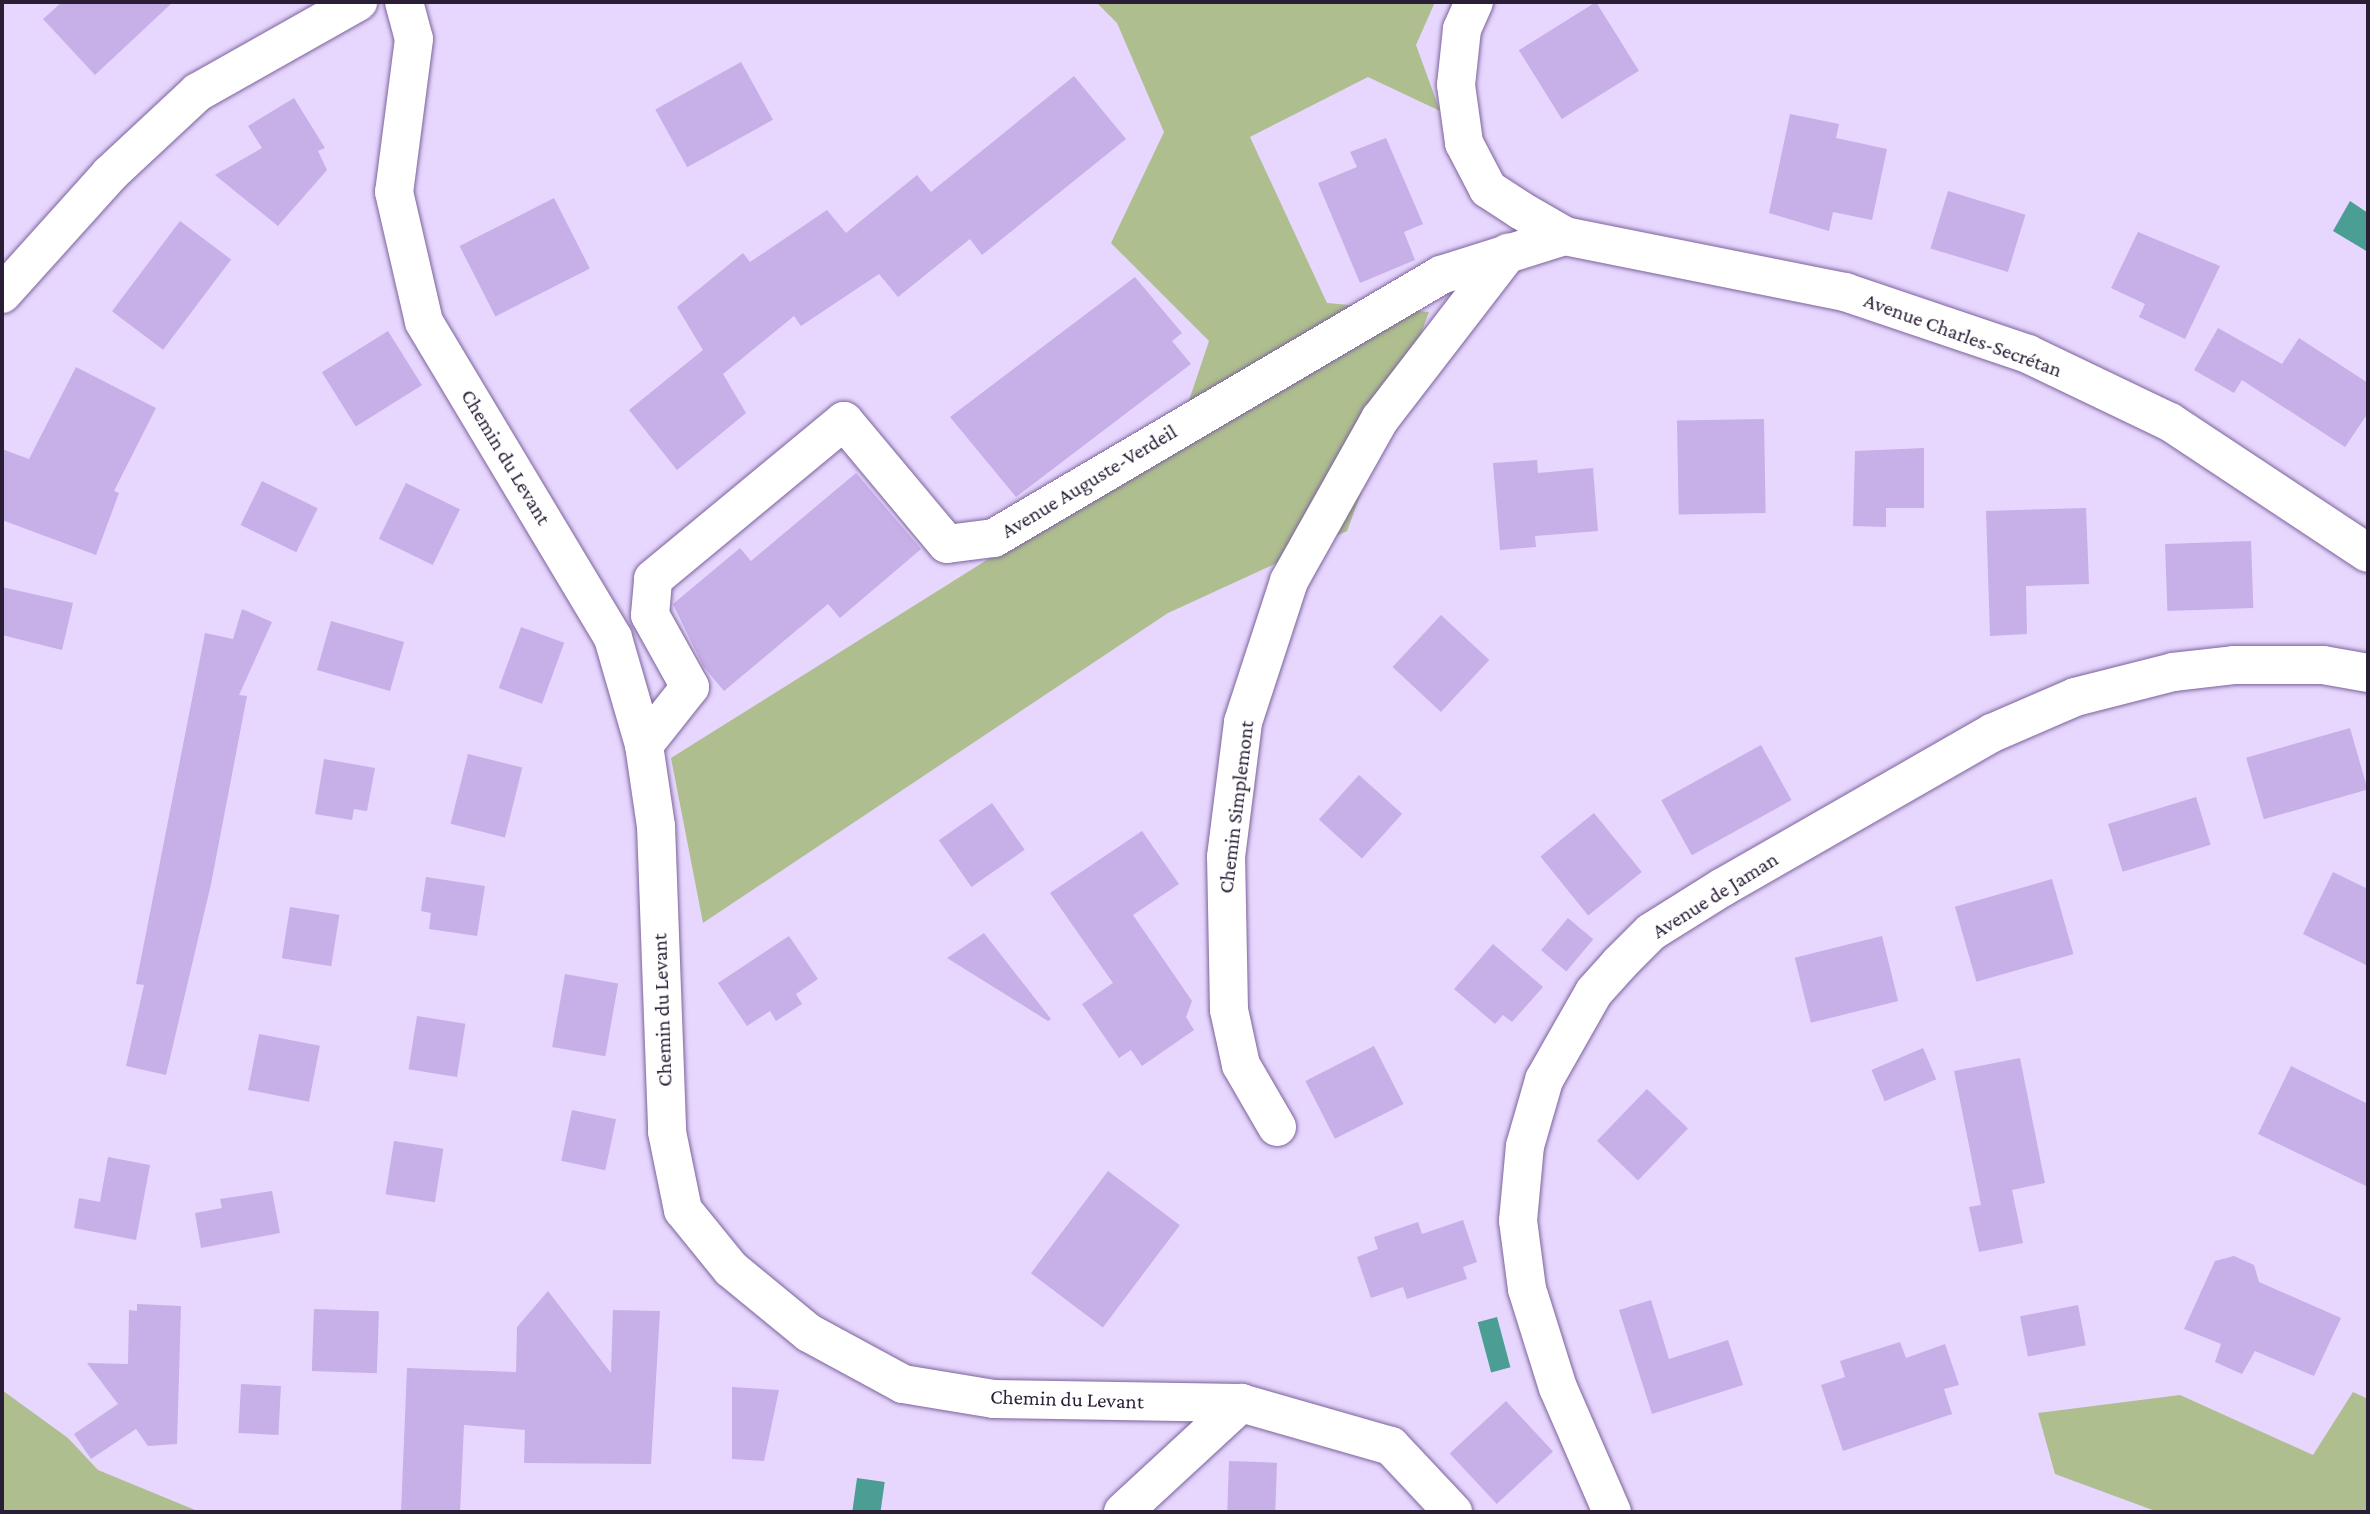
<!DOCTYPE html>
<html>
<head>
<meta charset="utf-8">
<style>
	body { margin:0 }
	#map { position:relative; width:2370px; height:1514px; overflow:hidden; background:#e7d7fe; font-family:"Crimson Pro",serif }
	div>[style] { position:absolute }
	.green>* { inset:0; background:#aebe8e }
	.water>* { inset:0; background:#4b9e93; transform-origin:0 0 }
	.building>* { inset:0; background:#c7afe8; transform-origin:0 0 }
	.roads { filter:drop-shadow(0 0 2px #7c639c) drop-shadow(0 0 2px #7c639c) }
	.minor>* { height:38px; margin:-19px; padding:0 19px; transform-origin:19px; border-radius:19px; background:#fff }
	span { translate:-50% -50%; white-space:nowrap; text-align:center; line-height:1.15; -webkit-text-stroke:6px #fff; paint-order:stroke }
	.street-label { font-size:21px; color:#291e36 }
	.frame { position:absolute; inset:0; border:4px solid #291e36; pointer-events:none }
</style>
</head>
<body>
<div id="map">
	<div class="green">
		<i style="clip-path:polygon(1096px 2px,1435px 2px,1416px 45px,1440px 111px,1368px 77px,1250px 137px,1327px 303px,1429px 312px,1347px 531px,1168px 613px,703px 923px,671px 758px,1175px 442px,1209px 341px,1111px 243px,1164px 132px,1117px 23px)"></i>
		<i style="clip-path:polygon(2px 1390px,68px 1438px,98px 1470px,200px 1512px,2px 1512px)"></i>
		<i style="clip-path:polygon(2353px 1392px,2368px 1399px,2368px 1512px,2158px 1512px,2055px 1474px,2038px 1413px,2180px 1395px,2313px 1455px)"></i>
	</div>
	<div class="water">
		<i style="clip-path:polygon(2350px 201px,2368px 213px,2368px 252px,2333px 231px)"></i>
		<i style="left:1497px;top:1317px;width:52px;height:20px;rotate:75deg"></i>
		<i style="left:857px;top:1478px;width:28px;height:34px;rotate:8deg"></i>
	</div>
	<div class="building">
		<i style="clip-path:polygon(62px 2px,173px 2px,95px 75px,43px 19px)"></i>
		<i style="left:1596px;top:2px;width:81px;height:91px;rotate:58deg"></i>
		<i style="left:741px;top:62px;width:66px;height:98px;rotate:61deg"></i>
		<i style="clip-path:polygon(1074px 76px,1126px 139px,982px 255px,970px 239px,898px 297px,879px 274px,801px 326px,794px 316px,723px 374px,746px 413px,677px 470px,629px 410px,703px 350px,677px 307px,743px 253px,750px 262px,827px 210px,846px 233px,917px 175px,931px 192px)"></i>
		<i style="clip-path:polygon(294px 98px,325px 148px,318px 151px,327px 170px,278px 226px,215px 175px,262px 148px,248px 126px)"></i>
		<i style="clip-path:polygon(1790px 114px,1839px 124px,1836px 138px,1887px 149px,1872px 220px,1833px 212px,1829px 231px,1769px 213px)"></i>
		<i style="clip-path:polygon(1386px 138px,1423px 224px,1404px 232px,1415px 260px,1360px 283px,1318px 183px,1357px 167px,1350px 152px)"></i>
		<i style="left:1948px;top:191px;width:81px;height:60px;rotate:17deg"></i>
		<i style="left:554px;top:198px;width:79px;height:106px;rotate:63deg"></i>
		<i style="left:180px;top:221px;width:64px;height:113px;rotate:37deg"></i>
		<i style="clip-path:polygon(2138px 232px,2220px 266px,2185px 339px,2139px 317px,2145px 304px,2111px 288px)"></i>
		<i style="clip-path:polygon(1135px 277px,1182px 333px,1172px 341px,1191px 364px,1016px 497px,950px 417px)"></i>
		<i style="clip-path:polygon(2218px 328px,2282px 364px,2299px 338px,2368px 383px,2368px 413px,2345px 447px,2242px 380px,2234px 393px,2194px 370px)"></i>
		<i style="left:388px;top:331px;width:64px;height:78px;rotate:58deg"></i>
		<i style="clip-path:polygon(76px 367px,156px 408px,114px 491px,119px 493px,96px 555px,2px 520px,2px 449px,29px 459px)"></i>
		<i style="left:1764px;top:419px;width:94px;height:87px;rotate:89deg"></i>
		<i style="clip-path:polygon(1924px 448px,1924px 508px,1886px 508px,1886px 527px,1853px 526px,1855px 451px)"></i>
		<i style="clip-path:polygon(1537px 460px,1538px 473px,1593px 468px,1598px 531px,1535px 536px,1536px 547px,1500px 550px,1493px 463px)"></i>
		<i style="clip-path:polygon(856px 473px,921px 549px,840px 618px,828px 604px,724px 691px,703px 666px,673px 604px,740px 548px,751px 561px)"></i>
		<i style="left:262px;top:481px;width:62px;height:49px;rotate:26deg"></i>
		<i style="left:406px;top:483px;width:60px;height:62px;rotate:26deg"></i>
		<i style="clip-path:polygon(2086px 508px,2089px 584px,2026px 586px,2027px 634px,1990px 636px,1986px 511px)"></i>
		<i style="left:2251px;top:541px;width:67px;height:86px;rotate:88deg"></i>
		<i style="clip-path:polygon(2px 587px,73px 603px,62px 650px,2px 635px)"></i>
		<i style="clip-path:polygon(242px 609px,272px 622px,239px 695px,247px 696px,211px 884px,166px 1075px,126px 1066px,144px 985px,136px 984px,205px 633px,233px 639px)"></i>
		<i style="left:1441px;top:615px;width:66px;height:71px;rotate:43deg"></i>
		<i style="left:331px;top:621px;width:76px;height:51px;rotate:16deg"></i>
		<i style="left:521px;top:627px;width:46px;height:65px;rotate:20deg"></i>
		<i style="left:2350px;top:728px;width:64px;height:108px;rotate:74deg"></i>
		<i style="left:1761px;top:745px;width:63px;height:114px;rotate:61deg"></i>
		<i style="left:468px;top:754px;width:56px;height:72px;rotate:14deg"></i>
		<i style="clip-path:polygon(324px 759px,375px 768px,367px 811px,354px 809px,352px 820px,315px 814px)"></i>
		<i style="left:1359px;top:775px;width:58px;height:60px;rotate:42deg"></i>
		<i style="left:2196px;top:797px;width:50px;height:92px;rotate:73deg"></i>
		<i style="left:992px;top:803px;width:57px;height:65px;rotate:55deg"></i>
		<i style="left:1594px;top:813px;width:76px;height:69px;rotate:51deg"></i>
		<i style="clip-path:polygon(1142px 831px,1179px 884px,1133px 915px,1192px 1001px,1186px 1017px,1194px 1030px,1142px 1066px,1131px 1050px,1119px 1058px,1082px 1004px,1113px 983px,1050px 893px)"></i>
		<i style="clip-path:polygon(2333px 872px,2368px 889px,2368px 966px,2303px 934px)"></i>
		<i style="clip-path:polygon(426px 877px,485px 886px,477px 936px,429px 929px,431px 913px,421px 911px)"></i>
		<i style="left:2052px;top:879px;width:78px;height:101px;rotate:74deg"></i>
		<i style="left:290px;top:907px;width:50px;height:52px;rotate:9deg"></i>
		<i style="left:1568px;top:918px;width:33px;height:42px;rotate:40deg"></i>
		<i style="clip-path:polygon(984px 933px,1051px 1019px,1048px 1021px,947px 958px)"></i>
		<i style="clip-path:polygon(789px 936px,818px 979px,796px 994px,802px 1004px,776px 1021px,770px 1011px,747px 1026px,718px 983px)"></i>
		<i style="left:1882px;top:936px;width:67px;height:90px;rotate:76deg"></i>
		<i style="clip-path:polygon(1493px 944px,1543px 987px,1512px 1022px,1503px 1015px,1495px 1024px,1454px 989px)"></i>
		<i style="left:565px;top:974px;width:54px;height:74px;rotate:10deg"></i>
		<i style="left:417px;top:1016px;width:49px;height:54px;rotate:9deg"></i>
		<i style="left:259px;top:1034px;width:62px;height:57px;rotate:11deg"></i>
		<i style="left:1374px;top:1046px;width:65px;height:77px;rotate:63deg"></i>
		<i style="left:1923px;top:1048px;width:34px;height:56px;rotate:67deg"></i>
		<i style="clip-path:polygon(2020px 1058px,2045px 1183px,2012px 1190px,2023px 1243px,1979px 1252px,1969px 1207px,1981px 1205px,1954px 1071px)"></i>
		<i style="clip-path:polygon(2291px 1066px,2368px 1104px,2368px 1187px,2258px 1134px)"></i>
		<i style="left:1647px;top:1089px;width:57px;height:72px;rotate:44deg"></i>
		<i style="left:572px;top:1110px;width:45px;height:52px;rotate:12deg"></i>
		<i style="left:394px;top:1141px;width:50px;height:54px;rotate:9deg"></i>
		<i style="clip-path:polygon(108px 1157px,150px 1165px,136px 1240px,74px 1228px,79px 1198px,100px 1202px)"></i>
		<i style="left:1108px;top:1171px;width:90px;height:128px;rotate:37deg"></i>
		<i style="clip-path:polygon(272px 1191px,280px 1233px,201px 1248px,195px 1213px,222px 1208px,220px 1199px)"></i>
		<i style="clip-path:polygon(1463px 1220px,1477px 1262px,1463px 1267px,1467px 1279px,1407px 1299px,1403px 1287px,1371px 1298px,1357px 1257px,1378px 1249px,1374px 1237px,1418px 1222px,1422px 1234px)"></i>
		<i style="clip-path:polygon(2234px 1256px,2254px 1265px,2259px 1282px,2341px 1318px,2314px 1376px,2255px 1351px,2242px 1374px,2215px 1362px,2221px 1344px,2184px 1329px,2215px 1261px)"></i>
		<i style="clip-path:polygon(548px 1291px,611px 1373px,613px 1310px,660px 1311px,651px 1464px,524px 1463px,525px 1430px,464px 1425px,460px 1512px,401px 1512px,407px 1368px,516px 1372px,517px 1327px)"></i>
		<i style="clip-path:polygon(1651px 1300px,1669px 1359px,1728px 1340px,1743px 1385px,1652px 1414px,1619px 1310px)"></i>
		<i style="clip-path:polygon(137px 1304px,181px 1306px,177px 1444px,148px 1446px,136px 1429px,91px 1459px,74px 1434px,118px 1404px,87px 1363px,128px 1364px,129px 1310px,137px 1311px)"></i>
		<i style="left:2078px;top:1305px;width:41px;height:59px;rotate:79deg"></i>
		<i style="left:314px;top:1309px;width:65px;height:62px;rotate:2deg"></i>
		<i style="clip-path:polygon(1900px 1342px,1906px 1358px,1945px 1344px,1959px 1385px,1944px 1389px,1952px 1414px,1843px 1451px,1821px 1385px,1845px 1377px,1840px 1361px)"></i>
		<i style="left:241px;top:1384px;width:40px;height:49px;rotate:3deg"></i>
		<i style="clip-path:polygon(732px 1387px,779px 1390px,764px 1461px,732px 1459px)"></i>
		<i style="left:1506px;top:1401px;width:69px;height:77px;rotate:47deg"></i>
		<i style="left:1229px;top:1461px;width:48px;height:51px;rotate:2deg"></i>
	</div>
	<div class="roads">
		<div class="minor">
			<i style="left:404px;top:2px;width:38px;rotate:75deg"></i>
			<i style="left:414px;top:39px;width:154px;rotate:97.4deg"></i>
			<i style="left:394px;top:192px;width:133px;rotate:77deg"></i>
			<i style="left:424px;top:322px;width:368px;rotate:59.1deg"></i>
			<i style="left:613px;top:638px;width:111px;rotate:73.8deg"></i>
			<i style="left:644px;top:745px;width:82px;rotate:81.6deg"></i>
			<i style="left:656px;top:826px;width:306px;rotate:87.9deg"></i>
			<i style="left:667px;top:1132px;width:80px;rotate:78.4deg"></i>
			<i style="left:683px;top:1210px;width:76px;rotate:50.9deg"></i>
			<i style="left:731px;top:1269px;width:101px;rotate:39.4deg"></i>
			<i style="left:809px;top:1333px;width:107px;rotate:28.5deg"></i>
			<i style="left:903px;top:1384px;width:92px;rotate:9.4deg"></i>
			<i style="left:994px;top:1399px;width:247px;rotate:0.9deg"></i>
			<i style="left:1241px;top:1403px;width:156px;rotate:16deg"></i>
			<i style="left:1391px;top:1446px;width:91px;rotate:46.8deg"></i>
			<i style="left:1474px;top:2px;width:30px;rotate:114deg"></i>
			<i style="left:1462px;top:29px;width:56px;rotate:96.1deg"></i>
			<i style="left:1456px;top:85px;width:59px;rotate:82.1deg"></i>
			<i style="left:1464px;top:143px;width:52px;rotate:62.4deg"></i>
			<i style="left:1488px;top:189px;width:38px;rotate:33deg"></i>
			<i style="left:1520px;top:210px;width:52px;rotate:30deg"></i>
			<i style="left:1565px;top:236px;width:286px;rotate:11.3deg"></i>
			<i style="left:1845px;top:292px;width:193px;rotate:18.7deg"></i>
			<i style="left:2028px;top:354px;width:157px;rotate:25.6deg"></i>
			<i style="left:2170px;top:422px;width:237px;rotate:33.5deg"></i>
			<i style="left:2px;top:294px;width:161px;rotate:-48deg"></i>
			<i style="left:110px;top:174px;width:120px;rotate:-43deg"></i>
			<i style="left:198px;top:92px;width:184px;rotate:-29.4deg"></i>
			<i style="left:644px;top:745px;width:74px;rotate:-51.6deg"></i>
			<i style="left:690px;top:687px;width:82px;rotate:-119.1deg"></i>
			<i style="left:650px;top:615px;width:36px;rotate:-85deg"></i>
			<i style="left:653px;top:579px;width:248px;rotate:-39.6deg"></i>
			<i style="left:844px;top:421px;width:160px;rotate:50.1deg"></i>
			<i style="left:947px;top:544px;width:47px;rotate:-7.3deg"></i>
			<i style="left:994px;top:538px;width:519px;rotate:-30.47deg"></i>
			<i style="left:1441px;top:275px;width:130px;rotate:-17.5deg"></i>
			<i style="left:1277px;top:1127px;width:72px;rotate:-120.1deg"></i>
			<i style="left:1241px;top:1065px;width:56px;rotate:-102.3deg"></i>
			<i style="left:1229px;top:1010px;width:153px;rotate:-91.1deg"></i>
			<i style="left:1226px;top:857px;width:136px;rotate:-82.8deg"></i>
			<i style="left:1243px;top:722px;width:148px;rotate:-71.9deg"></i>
			<i style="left:1289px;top:581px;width:186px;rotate:-60.7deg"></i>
			<i style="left:1380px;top:419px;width:210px;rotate:-52.4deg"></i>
			<i style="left:1123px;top:1512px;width:161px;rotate:-42.7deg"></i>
			<i style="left:1612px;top:1512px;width:135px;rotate:-113.5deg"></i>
			<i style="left:1558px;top:1388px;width:104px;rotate:-107.4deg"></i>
			<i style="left:1527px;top:1289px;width:69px;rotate:-97.5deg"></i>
			<i style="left:1518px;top:1221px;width:75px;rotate:-84.7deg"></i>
			<i style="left:1525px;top:1146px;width:69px;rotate:-73.9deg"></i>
			<i style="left:1544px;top:1080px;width:101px;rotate:-60.4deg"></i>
			<i style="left:1594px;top:992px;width:38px;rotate:-48deg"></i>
			<i style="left:1619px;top:964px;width:45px;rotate:-45deg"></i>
			<i style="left:1651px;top:932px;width:85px;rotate:-32deg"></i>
			<i style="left:1723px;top:887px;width:310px;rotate:-29.8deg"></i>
			<i style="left:1992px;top:733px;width:90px;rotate:-23.4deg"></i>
			<i style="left:2075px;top:697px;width:101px;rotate:-14.3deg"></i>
			<i style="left:2173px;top:672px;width:61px;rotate:-6.5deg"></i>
			<i style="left:2234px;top:665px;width:89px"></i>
			<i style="left:2323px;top:665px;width:46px;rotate:10.1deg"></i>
		</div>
	</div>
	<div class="street-label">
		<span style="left:1963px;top:335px;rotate:20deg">Avenue Charles-Secrétan</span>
		<span style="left:506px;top:457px;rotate:59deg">Chemin du Levant</span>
		<span style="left:1089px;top:481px;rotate:-31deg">Avenue Auguste-Verdeil</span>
		<span style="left:1236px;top:807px;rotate:-83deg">Chemin Simplemont</span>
		<span style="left:1715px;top:895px;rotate:-32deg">Avenue de Jaman</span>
		<span style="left:662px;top:1010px;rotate:-92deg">Chemin du Levant</span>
		<span style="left:1067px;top:1399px;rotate:2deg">Chemin du Levant</span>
	</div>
	<div class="frame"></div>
</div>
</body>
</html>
